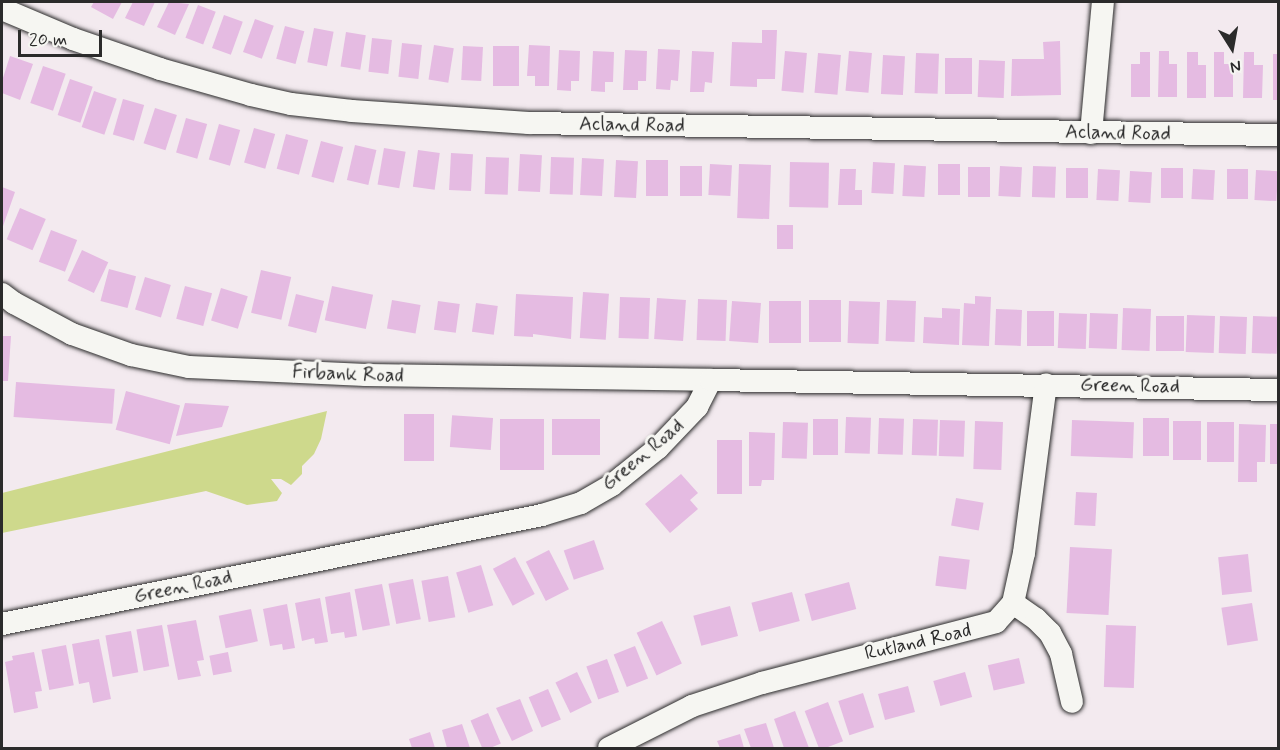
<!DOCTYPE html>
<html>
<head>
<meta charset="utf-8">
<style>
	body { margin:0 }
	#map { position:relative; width:1280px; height:750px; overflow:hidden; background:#f3eaef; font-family:Mynerve,sans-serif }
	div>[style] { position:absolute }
	.green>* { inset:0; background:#ced98c }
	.building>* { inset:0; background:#e5bbe2; transform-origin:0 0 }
	.roads { filter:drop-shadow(0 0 2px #2b2b2b) drop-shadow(0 0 2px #2b2b2b) }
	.minor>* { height:22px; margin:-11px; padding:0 11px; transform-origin:11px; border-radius:11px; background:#f6f6f2 }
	span { translate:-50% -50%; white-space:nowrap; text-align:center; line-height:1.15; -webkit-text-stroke:6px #f6f6f2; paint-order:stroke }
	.street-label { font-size:20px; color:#2b2b2b }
	.frame { position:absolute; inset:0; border:3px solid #2b2b2b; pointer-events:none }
	.north { position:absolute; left:1202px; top:18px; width:60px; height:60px; -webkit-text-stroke:4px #f6f6f2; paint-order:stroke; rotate:169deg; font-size:16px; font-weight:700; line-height:24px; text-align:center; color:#2b2b2b }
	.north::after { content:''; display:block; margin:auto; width:21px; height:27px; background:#2b2b2b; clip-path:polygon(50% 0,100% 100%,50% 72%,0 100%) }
	.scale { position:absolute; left:18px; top:30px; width:84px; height:27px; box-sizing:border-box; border:3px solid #2b2b2b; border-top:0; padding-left:8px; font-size:18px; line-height:21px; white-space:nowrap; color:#2b2b2b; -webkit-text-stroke:4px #f6f6f2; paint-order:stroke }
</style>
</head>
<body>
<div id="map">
	<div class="green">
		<i style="clip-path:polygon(327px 411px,321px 439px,314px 454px,302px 466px,302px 474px,291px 485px,281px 479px,271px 479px,282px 493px,277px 501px,247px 505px,206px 491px,2px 533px,2px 493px)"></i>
	</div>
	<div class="building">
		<i style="clip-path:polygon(94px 2px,122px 2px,113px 19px,91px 7px)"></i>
		<i style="clip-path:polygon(133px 2px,155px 2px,144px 26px,125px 18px)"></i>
		<i style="clip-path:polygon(169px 2px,189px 4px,175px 35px,157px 27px)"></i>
		<i style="left:198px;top:5px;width:19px;height:35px;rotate:21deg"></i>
		<i style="left:224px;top:15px;width:20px;height:35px;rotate:20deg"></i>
		<i style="left:255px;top:19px;width:20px;height:35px;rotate:20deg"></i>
		<i style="left:285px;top:26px;width:20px;height:34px;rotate:15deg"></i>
		<i style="left:314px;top:28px;width:20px;height:35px;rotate:11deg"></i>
		<i style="clip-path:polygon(762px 30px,777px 30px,775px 79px,757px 79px,757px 87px,730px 86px,732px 42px,762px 43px)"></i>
		<i style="left:346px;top:32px;width:20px;height:35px;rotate:9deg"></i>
		<i style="left:372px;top:38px;width:20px;height:34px;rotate:6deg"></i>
		<i style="clip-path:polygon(1060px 41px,1061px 95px,1011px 96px,1012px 59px,1044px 59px,1043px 42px)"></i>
		<i style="left:402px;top:43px;width:20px;height:34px;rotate:6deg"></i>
		<i style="left:434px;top:45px;width:20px;height:35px;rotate:9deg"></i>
		<i style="clip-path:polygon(529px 45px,550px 46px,549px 86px,535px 86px,535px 76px,527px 76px)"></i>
		<i style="left:463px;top:46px;width:20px;height:34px;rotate:3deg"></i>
		<i style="left:493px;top:46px;width:26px;height:40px"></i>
		<i style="clip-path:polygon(658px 49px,680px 50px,678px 81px,671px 80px,670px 90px,656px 89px)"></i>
		<i style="clip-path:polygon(559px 50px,580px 51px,579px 81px,571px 81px,571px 91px,557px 90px)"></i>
		<i style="clip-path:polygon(625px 50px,647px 51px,646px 81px,638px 81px,638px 90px,623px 90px)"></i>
		<i style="clip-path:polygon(593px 51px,614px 52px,613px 82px,605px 82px,605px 92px,591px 91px)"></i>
		<i style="clip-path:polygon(692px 51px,714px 52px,712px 83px,705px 82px,704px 92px,690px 92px)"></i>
		<i style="left:785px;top:51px;width:22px;height:40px;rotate:5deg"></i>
		<i style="left:849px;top:51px;width:23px;height:40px;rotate:5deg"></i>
		<i style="clip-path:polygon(1159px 51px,1169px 51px,1169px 64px,1177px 64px,1177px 97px,1158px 97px)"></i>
		<i style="clip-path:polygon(1140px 52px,1150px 52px,1150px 97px,1131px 97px,1131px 64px,1140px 64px)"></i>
		<i style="clip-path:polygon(1187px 52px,1198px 52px,1198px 65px,1206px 65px,1206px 98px,1187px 98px)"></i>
		<i style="clip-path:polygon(1214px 52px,1224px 52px,1224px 64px,1233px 64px,1233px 97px,1214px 97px)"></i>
		<i style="clip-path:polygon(1244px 52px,1254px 52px,1254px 65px,1263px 65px,1262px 98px,1243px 98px)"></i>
		<i style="left:818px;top:53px;width:23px;height:40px;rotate:5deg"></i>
		<i style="left:916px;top:53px;width:23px;height:40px;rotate:2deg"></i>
		<i style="left:1273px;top:54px;width:5px;height:46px"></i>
		<i style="left:883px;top:55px;width:22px;height:39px;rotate:3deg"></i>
		<i style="clip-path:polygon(10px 56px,33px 64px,20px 100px,2px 93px,2px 81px)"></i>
		<i style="left:945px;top:58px;width:27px;height:36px"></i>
		<i style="left:979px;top:60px;width:26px;height:37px;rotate:2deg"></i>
		<i style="left:43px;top:66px;width:24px;height:39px;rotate:19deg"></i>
		<i style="left:70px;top:79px;width:24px;height:38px;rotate:19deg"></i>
		<i style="left:94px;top:91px;width:24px;height:38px;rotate:19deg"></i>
		<i style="left:123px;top:99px;width:22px;height:37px;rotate:16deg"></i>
		<i style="left:155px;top:108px;width:23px;height:37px;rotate:18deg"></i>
		<i style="left:186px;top:118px;width:22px;height:36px;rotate:16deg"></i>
		<i style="left:219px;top:124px;width:22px;height:37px;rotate:16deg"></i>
		<i style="left:254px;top:128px;width:22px;height:36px;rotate:16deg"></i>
		<i style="left:286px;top:134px;width:23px;height:36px;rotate:15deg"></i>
		<i style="left:321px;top:141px;width:23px;height:37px;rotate:15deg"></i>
		<i style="left:355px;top:145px;width:22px;height:36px;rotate:13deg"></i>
		<i style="left:384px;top:148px;width:22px;height:37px;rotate:10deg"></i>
		<i style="left:418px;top:150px;width:22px;height:37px;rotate:8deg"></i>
		<i style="left:451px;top:153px;width:22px;height:37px;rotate:3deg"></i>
		<i style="left:520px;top:154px;width:22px;height:37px;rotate:3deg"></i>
		<i style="left:486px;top:157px;width:23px;height:37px;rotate:2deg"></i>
		<i style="left:551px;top:157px;width:23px;height:37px;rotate:2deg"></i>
		<i style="left:582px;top:158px;width:22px;height:37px;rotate:3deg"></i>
		<i style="left:616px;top:160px;width:22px;height:37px;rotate:3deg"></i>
		<i style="left:646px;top:160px;width:22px;height:36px"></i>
		<i style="left:790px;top:162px;width:39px;height:45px;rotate:1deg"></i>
		<i style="left:873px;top:162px;width:22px;height:31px;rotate:3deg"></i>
		<i style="left:710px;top:164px;width:22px;height:31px;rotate:3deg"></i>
		<i style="left:739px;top:164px;width:32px;height:54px;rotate:2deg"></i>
		<i style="left:938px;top:164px;width:22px;height:31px"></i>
		<i style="left:904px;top:165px;width:22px;height:31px;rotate:3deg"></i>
		<i style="left:680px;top:166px;width:22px;height:30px"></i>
		<i style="left:1000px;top:166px;width:22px;height:30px;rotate:3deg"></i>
		<i style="left:1033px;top:166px;width:23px;height:31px;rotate:2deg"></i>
		<i style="left:968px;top:167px;width:22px;height:30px"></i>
		<i style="left:1066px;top:168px;width:22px;height:30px"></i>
		<i style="left:1161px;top:168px;width:22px;height:30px"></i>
		<i style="clip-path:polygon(840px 169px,856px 169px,855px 190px,862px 190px,862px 205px,838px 205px)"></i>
		<i style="left:1098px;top:169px;width:22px;height:31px;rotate:3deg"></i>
		<i style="left:1193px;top:169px;width:22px;height:30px;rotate:3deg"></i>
		<i style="left:1227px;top:169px;width:21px;height:30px"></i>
		<i style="left:1256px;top:170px;width:22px;height:30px;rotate:3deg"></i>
		<i style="left:1130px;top:171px;width:22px;height:31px;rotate:3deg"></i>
		<i style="clip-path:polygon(2px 187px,15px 192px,2px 229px)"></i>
		<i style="left:20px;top:208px;width:28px;height:34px;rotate:23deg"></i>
		<i style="left:777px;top:225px;width:16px;height:24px"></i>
		<i style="left:51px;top:230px;width:28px;height:34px;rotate:21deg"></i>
		<i style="left:82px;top:250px;width:29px;height:34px;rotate:25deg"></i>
		<i style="left:109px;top:269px;width:28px;height:33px;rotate:15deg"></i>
		<i style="left:261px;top:270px;width:31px;height:44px;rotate:13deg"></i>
		<i style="left:145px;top:277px;width:27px;height:34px;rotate:17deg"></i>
		<i style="left:185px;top:286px;width:28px;height:34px;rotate:15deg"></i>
		<i style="left:332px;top:286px;width:42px;height:35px;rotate:12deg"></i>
		<i style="left:221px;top:288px;width:28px;height:34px;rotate:17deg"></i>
		<i style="left:583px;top:292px;width:26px;height:46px;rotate:4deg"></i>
		<i style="left:296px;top:294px;width:29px;height:33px;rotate:14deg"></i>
		<i style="clip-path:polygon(516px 294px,573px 297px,571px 339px,533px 334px,533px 337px,514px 336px)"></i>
		<i style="clip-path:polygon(975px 296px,991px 297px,989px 346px,962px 345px,964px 303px,975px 304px)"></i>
		<i style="left:620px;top:297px;width:30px;height:41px;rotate:2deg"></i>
		<i style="left:657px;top:298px;width:29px;height:41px;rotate:4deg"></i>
		<i style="left:698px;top:299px;width:29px;height:41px;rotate:2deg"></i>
		<i style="left:392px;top:300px;width:29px;height:29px;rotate:10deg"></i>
		<i style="left:809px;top:300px;width:32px;height:42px"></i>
		<i style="left:887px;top:300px;width:29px;height:41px;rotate:2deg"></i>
		<i style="left:438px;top:301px;width:22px;height:29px;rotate:8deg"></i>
		<i style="left:732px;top:301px;width:29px;height:40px;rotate:4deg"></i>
		<i style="left:769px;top:301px;width:32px;height:42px"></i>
		<i style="left:849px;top:301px;width:31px;height:42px;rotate:2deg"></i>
		<i style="left:476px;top:303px;width:22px;height:29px;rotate:8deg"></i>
		<i style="clip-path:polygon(942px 308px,960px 309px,959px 345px,923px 343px,924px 317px,942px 318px)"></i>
		<i style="left:1123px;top:308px;width:28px;height:42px;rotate:2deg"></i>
		<i style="left:996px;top:309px;width:26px;height:36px;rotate:2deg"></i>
		<i style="left:1027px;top:311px;width:27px;height:35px"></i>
		<i style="left:1059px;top:313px;width:28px;height:35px;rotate:2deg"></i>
		<i style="left:1090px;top:313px;width:28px;height:35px;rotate:2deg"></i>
		<i style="left:1187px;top:315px;width:28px;height:37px;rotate:2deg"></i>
		<i style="left:1156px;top:316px;width:28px;height:35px"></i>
		<i style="left:1220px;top:316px;width:27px;height:37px;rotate:2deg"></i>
		<i style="left:1253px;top:316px;width:25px;height:37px;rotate:2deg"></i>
		<i style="clip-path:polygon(2px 336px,11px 336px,8px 381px,2px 381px)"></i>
		<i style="left:16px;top:382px;width:99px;height:35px;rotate:4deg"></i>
		<i style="left:126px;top:391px;width:56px;height:40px;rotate:15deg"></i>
		<i style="clip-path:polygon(185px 403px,229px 406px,222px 427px,176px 436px)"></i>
		<i style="left:404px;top:414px;width:30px;height:47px"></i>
		<i style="left:846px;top:417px;width:25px;height:36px;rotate:2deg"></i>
		<i style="left:493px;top:418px;width:32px;height:41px;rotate:94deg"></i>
		<i style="left:879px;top:418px;width:25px;height:36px;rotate:2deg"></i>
		<i style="left:1143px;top:418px;width:26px;height:38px"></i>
		<i style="left:500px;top:419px;width:44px;height:51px"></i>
		<i style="left:552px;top:419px;width:48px;height:36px"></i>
		<i style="left:813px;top:419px;width:25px;height:36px"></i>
		<i style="left:913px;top:419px;width:25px;height:36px;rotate:2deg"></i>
		<i style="left:940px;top:420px;width:25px;height:36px;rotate:2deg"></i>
		<i style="left:1072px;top:420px;width:62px;height:36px;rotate:2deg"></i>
		<i style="left:975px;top:421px;width:28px;height:48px;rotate:2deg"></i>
		<i style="left:1173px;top:421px;width:28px;height:39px"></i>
		<i style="left:783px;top:422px;width:25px;height:36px;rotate:2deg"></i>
		<i style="left:1207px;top:422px;width:27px;height:40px"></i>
		<i style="clip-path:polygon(1239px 424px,1266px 425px,1265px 462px,1257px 462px,1257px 482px,1238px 482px)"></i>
		<i style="left:1270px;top:424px;width:8px;height:40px"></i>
		<i style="clip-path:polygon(749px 432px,775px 433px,774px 480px,762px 480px,761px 486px,749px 486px)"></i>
		<i style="left:717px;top:440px;width:25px;height:54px"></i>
		<i style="clip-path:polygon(681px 474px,698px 493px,690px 500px,698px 509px,670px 533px,645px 504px)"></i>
		<i style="left:1076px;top:492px;width:21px;height:33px;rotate:3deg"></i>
		<i style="left:956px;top:498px;width:28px;height:28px;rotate:10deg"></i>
		<i style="left:594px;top:540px;width:31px;height:32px;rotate:71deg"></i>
		<i style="left:1070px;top:547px;width:42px;height:66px;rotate:3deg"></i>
		<i style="left:549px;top:550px;width:44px;height:26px;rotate:63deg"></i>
		<i style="left:1248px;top:554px;width:38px;height:30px;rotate:84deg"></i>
		<i style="left:939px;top:556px;width:31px;height:30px;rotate:7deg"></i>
		<i style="left:515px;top:557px;width:42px;height:25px;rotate:62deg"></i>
		<i style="left:481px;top:565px;width:42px;height:26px;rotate:73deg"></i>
		<i style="left:448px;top:576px;width:42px;height:27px;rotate:80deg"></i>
		<i style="left:413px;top:579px;width:41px;height:25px;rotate:79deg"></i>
		<i style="left:849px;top:582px;width:28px;height:46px;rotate:75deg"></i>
		<i style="left:382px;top:584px;width:42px;height:28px;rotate:79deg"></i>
		<i style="clip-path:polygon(350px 592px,357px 636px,345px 638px,344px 632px,331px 634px,325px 597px)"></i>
		<i style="left:792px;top:592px;width:30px;height:42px;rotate:75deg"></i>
		<i style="clip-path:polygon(320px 598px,328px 642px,315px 644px,314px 638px,302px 641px,295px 603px)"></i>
		<i style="left:1252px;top:603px;width:38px;height:31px;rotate:81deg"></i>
		<i style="clip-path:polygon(287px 604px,295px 648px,283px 650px,282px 644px,270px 646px,263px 609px)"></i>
		<i style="left:730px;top:606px;width:31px;height:38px;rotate:75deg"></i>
		<i style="left:251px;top:609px;width:33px;height:33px;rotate:78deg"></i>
		<i style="clip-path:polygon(196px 620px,204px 660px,197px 661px,201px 676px,178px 680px,167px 625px)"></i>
		<i style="left:662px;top:621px;width:47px;height:28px;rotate:65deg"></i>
		<i style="left:162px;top:625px;width:42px;height:26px;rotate:80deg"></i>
		<i style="left:1106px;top:625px;width:30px;height:62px;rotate:2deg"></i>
		<i style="left:131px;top:631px;width:42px;height:26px;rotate:80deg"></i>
		<i style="clip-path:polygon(99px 639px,111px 699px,93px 703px,89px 682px,79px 684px,72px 644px)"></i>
		<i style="left:66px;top:645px;width:41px;height:25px;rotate:79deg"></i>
		<i style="left:635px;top:646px;width:35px;height:23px;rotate:68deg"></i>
		<i style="clip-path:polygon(34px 652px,42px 691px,35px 692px,38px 708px,14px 713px,5px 662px,13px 660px,12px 656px)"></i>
		<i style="left:228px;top:652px;width:20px;height:19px;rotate:79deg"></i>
		<i style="left:1019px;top:658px;width:26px;height:32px;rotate:77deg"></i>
		<i style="left:607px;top:659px;width:35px;height:22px;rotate:70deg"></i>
		<i style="left:577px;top:672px;width:34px;height:24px;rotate:64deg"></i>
		<i style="left:965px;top:672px;width:26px;height:33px;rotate:74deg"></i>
		<i style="left:908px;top:686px;width:27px;height:31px;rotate:75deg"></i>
		<i style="left:548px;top:689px;width:33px;height:21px;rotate:67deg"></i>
		<i style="left:863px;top:693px;width:36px;height:26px;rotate:72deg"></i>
		<i style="clip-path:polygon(520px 699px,533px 731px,512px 741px,496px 708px)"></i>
		<i style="left:828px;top:702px;width:42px;height:25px;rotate:69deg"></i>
		<i style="clip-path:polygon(795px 711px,809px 748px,784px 748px,774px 719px)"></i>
		<i style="left:488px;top:713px;width:33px;height:19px;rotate:67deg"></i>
		<i style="clip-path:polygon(766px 723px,774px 748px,751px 748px,744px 729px)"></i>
		<i style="clip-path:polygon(462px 724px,470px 748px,447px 748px,442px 730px)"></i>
		<i style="clip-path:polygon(430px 732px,435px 748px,412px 748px,409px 739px)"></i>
		<i style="clip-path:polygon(740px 734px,744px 748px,720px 748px,717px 741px)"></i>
	</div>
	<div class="roads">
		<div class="minor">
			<i style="left:2px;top:9px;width:77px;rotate:22.9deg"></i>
			<i style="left:73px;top:39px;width:92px;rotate:19deg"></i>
			<i style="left:160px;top:69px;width:95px;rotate:15.9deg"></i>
			<i style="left:251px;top:95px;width:41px;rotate:12.7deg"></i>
			<i style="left:291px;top:104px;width:61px;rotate:6.5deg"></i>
			<i style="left:352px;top:111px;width:177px;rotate:3.9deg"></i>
			<i style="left:529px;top:123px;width:749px;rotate:0.92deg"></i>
			<i style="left:1091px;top:133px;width:132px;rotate:-84.8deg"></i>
			<i style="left:2px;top:294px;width:15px;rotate:37deg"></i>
			<i style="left:14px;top:303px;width:66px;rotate:28.1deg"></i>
			<i style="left:72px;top:334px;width:63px;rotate:19.6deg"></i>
			<i style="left:131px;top:355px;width:59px;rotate:11.7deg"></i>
			<i style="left:189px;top:367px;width:177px;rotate:2.6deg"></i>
			<i style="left:366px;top:375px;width:345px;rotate:0.8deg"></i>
			<i style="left:1013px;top:603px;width:28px;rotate:35deg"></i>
			<i style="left:1036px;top:619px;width:20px;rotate:45deg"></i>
			<i style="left:1050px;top:633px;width:24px;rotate:62deg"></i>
			<i style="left:1061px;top:654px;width:49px;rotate:77.1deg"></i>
			<i style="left:2px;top:624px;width:551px;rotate:-11.41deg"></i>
			<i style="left:542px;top:515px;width:41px;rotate:-17.1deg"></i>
			<i style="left:581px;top:503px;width:36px;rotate:-30deg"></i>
			<i style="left:612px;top:485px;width:59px;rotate:-38.8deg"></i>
			<i style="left:658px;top:448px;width:57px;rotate:-46.4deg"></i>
			<i style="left:697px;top:407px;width:30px;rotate:-63deg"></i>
			<i style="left:711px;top:380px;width:567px;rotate:1.01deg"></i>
			<i style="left:609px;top:748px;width:93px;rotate:-26.8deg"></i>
			<i style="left:692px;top:706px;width:74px;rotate:-18.2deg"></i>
			<i style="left:762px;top:683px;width:242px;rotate:-14.6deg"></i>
			<i style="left:996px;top:622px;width:25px;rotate:-48deg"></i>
			<i style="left:1013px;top:603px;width:51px;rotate:-77.6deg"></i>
			<i style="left:1024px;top:553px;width:170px;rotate:-82.6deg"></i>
		</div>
	</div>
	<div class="street-label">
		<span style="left:632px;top:125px;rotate:1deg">Acland Road</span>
		<span style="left:1118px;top:133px;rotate:1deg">Acland Road</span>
		<span style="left:348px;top:374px;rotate:2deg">Firbank Road</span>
		<span style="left:1130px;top:386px;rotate:1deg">Green Road</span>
		<span style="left:643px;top:455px;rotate:-40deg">Green Road</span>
		<span style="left:183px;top:587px;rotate:-12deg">Green Road</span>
		<span style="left:918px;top:642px;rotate:-13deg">Rutland Road</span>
	</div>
	<div class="frame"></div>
	<div class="north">N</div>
	<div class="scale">20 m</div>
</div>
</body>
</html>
